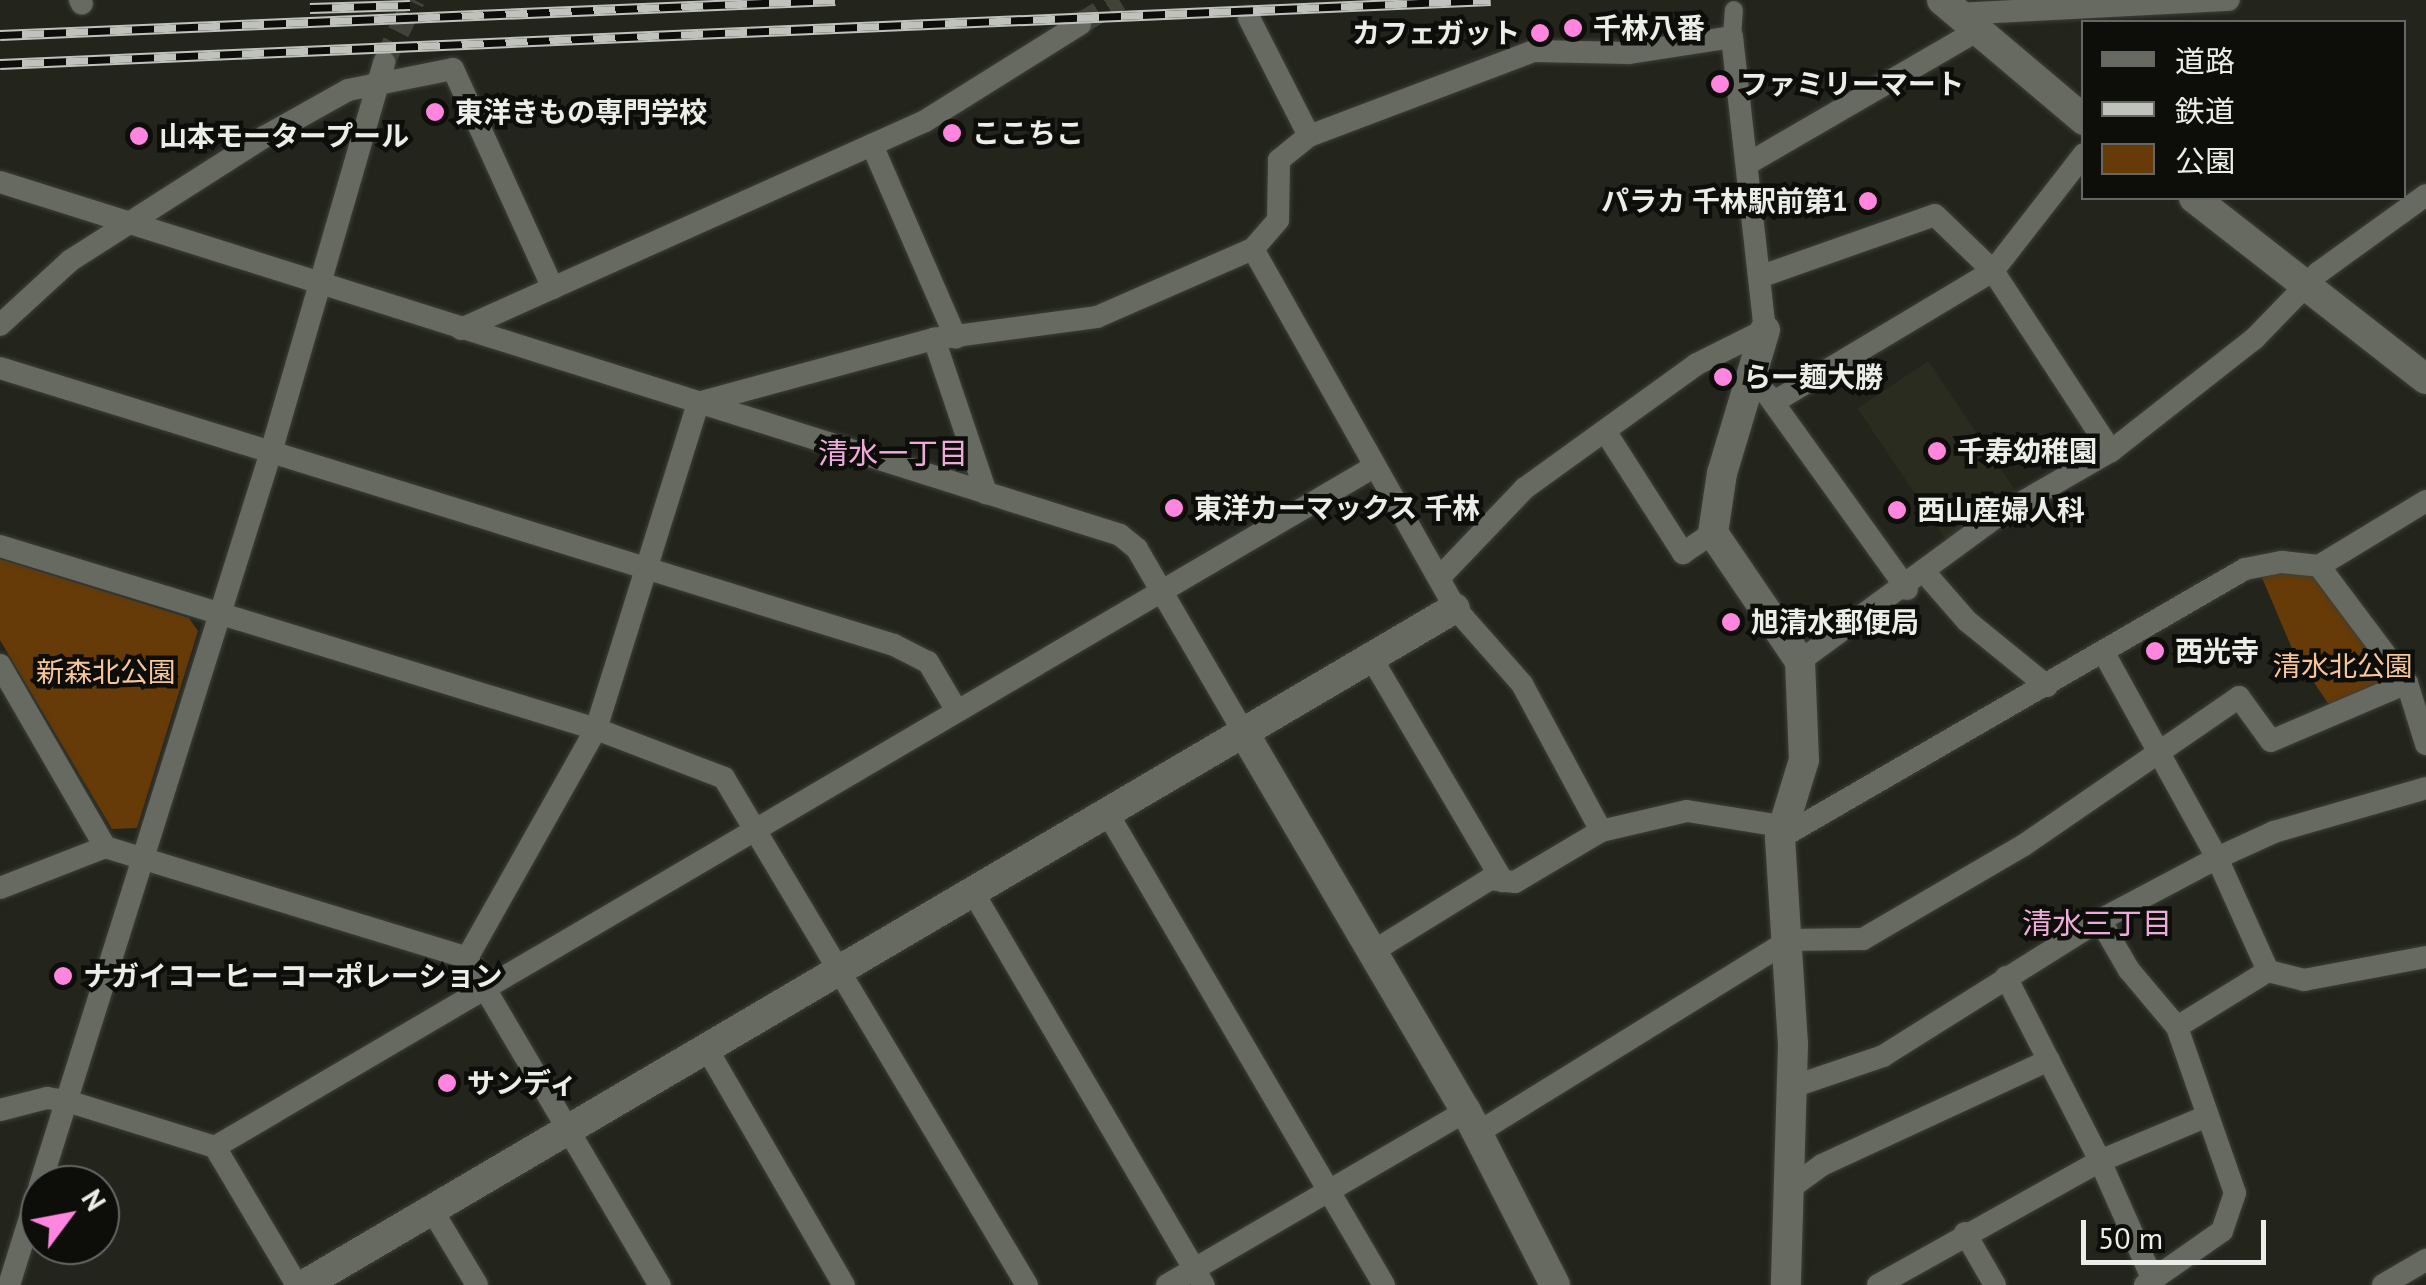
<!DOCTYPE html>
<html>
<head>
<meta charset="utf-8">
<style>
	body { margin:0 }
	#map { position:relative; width:2426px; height:1285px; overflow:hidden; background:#23251d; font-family:"PT Sans","Noto Sans JP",sans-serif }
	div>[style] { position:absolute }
	.built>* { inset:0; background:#292c1e; transform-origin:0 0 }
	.green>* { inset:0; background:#673b07 }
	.minor-tunnel>* { height:22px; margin-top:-11px; transform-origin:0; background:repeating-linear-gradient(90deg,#41433b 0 22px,transparent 0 33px) }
	.roads { filter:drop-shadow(0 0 2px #3d3f38) drop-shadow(0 0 2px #3d3f38) }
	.pedestrian>* { height:18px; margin:-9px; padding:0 9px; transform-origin:9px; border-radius:9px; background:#676a61 }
	.minor>* { height:22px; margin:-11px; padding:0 11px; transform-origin:11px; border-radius:11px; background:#676a61 }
	.tertiary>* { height:30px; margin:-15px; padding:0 15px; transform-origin:15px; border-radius:15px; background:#676a61 }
	.secondary>* { height:30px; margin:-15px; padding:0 15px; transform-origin:15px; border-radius:15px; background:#676a61 }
	.rail>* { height:11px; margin-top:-5.5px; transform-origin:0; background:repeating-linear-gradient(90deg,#0d0e0a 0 22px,#c0c2bc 0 44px); box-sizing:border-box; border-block:2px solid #c0c2bc }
	.dots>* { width:28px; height:28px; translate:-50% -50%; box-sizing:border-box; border:5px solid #0d0e0a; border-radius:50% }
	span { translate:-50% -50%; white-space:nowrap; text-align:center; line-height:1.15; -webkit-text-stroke:9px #0d0e0a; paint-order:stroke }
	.poi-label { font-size:28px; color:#ebede8; font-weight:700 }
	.left { translate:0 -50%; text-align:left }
	.right { translate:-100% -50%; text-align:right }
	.park-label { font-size:28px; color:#f6c59a }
	.neighbourhood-label { font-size:30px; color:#eeaad9 }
	.legend { position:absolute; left:2081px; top:20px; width:325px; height:180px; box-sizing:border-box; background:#0d0e0a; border:2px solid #666763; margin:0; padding:12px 18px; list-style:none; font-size:30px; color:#ebede8 }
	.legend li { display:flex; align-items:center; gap:20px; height:50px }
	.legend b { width:50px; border:2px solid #666763 }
	.north { position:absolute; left:20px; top:1165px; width:100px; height:100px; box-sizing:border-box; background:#0d0e0a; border:2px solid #666763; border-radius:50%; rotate:58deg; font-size:28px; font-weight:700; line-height:40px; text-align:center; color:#ebede8 }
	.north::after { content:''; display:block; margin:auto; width:35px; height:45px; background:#ff85de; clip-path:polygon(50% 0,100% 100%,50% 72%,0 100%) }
	.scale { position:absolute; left:2081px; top:1220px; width:185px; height:45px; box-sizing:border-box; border:5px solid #ebede8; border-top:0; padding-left:12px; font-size:30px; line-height:35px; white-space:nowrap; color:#ebede8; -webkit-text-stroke:8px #0d0e0a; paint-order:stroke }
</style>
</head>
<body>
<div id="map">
	<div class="built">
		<i style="left:1928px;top:361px;width:159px;height:85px;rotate:56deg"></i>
	</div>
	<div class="green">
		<i style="clip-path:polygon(0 559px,189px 618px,198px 631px,137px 828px,112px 829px,0 640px)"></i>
		<i style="clip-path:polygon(2260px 573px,2318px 573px,2392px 682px,2332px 709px,2294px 653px)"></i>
	</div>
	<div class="minor-tunnel">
		<i style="left:1080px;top:24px;width:46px;rotate:-31.6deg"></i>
		<i style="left:384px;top:62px;width:69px;rotate:-64.2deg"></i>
	</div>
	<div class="roads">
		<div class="pedestrian">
			<i style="left:1732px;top:37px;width:27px;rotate:-86deg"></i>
		</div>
		<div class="minor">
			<i style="left:80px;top:0;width:4px;rotate:63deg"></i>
			<i style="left:1958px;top:14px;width:271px;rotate:-3deg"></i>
			<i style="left:1249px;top:18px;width:132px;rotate:63deg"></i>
			<i style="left:872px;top:145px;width:210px;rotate:66.5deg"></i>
			<i style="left:1749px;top:163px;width:261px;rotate:-30.1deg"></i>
			<i style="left:0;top:182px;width:1174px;rotate:17.49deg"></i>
			<i style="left:1120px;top:535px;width:22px;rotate:39deg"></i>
			<i style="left:1137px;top:549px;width:213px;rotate:59.8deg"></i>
			<i style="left:1253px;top:249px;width:412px;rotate:60.6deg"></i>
			<i style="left:1455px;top:608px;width:101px;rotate:48.6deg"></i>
			<i style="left:1522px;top:684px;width:167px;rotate:61.7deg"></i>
			<i style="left:1762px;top:276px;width:183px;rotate:-19.4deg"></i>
			<i style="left:1935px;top:215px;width:81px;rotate:44deg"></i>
			<i style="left:1993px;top:271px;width:215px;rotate:56.8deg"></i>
			<i style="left:0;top:325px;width:96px;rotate:-42.5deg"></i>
			<i style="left:71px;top:260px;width:229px;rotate:-32.5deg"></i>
			<i style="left:264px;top:137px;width:96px;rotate:-29.2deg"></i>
			<i style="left:348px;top:90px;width:107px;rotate:-11.3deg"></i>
			<i style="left:453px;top:69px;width:241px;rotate:65.5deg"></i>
			<i style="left:461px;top:329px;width:508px;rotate:-24.15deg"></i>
			<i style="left:925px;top:121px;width:183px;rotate:-32deg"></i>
			<i style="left:934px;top:339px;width:163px;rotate:71.3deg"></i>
			<i style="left:0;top:368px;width:936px;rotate:17.22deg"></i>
			<i style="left:894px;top:645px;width:38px;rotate:27deg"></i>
			<i style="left:928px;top:662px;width:57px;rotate:59.4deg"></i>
			<i style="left:1767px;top:394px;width:240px;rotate:54.3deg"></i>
			<i style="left:1774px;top:402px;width:255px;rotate:-30.9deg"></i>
			<i style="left:1993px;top:271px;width:148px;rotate:-52.1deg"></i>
			<i style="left:1605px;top:431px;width:145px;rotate:57.4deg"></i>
			<i style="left:1683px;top:553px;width:36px;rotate:-34deg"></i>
			<i style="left:0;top:546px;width:623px;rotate:17.07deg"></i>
			<i style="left:596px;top:729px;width:137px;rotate:20.9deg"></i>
			<i style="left:724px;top:778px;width:591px;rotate:59.14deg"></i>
			<i style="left:2319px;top:566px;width:146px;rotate:53.1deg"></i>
			<i style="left:1926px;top:574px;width:62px;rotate:48.9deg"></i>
			<i style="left:1967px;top:621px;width:103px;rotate:39.1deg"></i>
			<i style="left:2105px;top:655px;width:232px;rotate:61.1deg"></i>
			<i style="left:2217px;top:858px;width:124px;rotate:65.7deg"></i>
			<i style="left:1372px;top:659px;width:258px;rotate:59.5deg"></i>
			<i style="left:1800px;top:661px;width:240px;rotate:-36.3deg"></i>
			<i style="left:1993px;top:519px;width:136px;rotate:-30deg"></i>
			<i style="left:2111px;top:451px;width:182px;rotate:-38.1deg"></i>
			<i style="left:2254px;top:339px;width:92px;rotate:-45.9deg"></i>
			<i style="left:2318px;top:273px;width:133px;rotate:-35.8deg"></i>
			<i style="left:0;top:665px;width:210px;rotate:60deg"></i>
			<i style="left:1108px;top:814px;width:546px;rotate:59.63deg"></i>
			<i style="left:1780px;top:838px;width:537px;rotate:-30.05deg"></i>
			<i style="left:2245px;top:569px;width:38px;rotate:-11deg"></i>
			<i style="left:2282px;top:562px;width:37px;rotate:6deg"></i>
			<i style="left:2319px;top:566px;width:125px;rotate:-31.3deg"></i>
			<i style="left:0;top:888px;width:113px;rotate:-21.3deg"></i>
			<i style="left:105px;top:847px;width:379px;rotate:17deg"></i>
			<i style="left:467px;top:958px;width:380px;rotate:59.5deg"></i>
			<i style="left:973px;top:892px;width:456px;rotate:59.6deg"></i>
			<i style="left:2100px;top:920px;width:58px;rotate:59.9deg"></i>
			<i style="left:2129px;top:970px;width:75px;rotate:49.9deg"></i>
			<i style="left:1372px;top:952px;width:139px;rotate:-31.7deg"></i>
			<i style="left:1490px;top:879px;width:25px;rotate:7deg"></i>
			<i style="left:1515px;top:882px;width:100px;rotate:-30.7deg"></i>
			<i style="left:1601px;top:831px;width:88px;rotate:-13.1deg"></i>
			<i style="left:1687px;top:811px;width:96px;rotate:9deg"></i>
			<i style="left:467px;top:958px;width:263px;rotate:-60.6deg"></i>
			<i style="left:596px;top:729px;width:342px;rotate:-72.6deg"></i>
			<i style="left:698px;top:403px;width:245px;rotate:-15.2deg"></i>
			<i style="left:934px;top:339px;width:164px;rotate:-7.7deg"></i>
			<i style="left:1097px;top:317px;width:170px;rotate:-23.6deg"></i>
			<i style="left:1253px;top:249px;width:38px;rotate:-49deg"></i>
			<i style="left:1278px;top:220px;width:60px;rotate:-89deg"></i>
			<i style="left:1279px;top:160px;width:38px;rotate:-39deg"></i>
			<i style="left:1309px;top:136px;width:241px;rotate:-20.7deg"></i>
			<i style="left:1534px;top:51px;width:95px;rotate:1.2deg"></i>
			<i style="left:1629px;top:53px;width:104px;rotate:-8.8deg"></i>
			<i style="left:1732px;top:37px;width:295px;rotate:83.6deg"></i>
			<i style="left:1765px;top:330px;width:76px;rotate:153.4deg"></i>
			<i style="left:1697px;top:364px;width:213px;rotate:144.2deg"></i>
			<i style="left:1524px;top:489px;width:123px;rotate:133.7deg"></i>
			<i style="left:2006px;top:977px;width:207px;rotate:62.9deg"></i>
			<i style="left:2100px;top:1161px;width:116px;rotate:-22.8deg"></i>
			<i style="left:707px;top:1049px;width:273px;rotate:59.9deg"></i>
			<i style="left:1792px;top:1087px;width:96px;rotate:-18.8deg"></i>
			<i style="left:1883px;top:1056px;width:256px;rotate:-32.1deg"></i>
			<i style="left:2100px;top:920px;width:132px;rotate:-27.9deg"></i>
			<i style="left:2217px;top:858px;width:63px;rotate:-24.5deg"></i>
			<i style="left:2274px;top:832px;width:158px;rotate:-16.1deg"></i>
			<i style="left:0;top:1110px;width:49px;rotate:-14.3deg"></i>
			<i style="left:47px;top:1098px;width:20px;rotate:9deg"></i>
			<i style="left:67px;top:1101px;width:155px;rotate:17.3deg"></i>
			<i style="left:215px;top:1147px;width:161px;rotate:59.3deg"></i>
			<i style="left:1477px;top:1133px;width:367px;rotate:-31.7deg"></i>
			<i style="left:1789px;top:940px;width:74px;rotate:-0.8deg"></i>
			<i style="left:1863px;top:939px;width:186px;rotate:-30.3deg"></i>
			<i style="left:2024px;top:845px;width:261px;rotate:-34.5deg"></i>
			<i style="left:2239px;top:697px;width:54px;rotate:54deg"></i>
			<i style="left:2271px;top:741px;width:148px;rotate:-23.1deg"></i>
			<i style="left:2407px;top:683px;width:64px;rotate:72.7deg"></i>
			<i style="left:215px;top:1147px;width:1342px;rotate:-30.41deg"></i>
			<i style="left:40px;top:1185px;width:769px;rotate:-72.51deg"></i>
			<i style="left:271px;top:452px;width:406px;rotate:-73.8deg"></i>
			<i style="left:1789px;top:1189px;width:41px;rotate:-36deg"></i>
			<i style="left:1822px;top:1165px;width:250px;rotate:-24.8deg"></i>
			<i style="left:432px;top:1210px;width:87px;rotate:59deg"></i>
			<i style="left:1965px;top:1233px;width:60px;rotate:60deg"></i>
			<i style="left:9px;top:1285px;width:104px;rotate:-72.6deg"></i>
			<i style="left:1167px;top:1285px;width:346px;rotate:-30.2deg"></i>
			<i style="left:1878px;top:1285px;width:254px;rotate:-29.2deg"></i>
			<i style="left:2100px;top:1161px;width:130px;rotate:66deg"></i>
			<i style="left:2145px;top:1285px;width:94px;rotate:-35deg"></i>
			<i style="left:2222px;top:1231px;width:40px;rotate:-71.1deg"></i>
			<i style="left:2235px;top:1193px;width:176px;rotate:-109.3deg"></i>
			<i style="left:2177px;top:1027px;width:107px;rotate:-31.6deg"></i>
			<i style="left:2268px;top:971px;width:37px;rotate:14deg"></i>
			<i style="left:2304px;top:980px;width:124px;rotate:-10.7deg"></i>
			<i style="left:2383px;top:1285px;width:50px;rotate:-30.2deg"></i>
		</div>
		<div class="tertiary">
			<i style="left:1765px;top:330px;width:149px;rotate:106.7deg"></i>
			<i style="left:1722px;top:473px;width:61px;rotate:98.5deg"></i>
			<i style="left:1713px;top:533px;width:155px;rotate:55.8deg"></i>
			<i style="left:1800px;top:661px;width:99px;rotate:87.7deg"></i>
			<i style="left:1804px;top:760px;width:82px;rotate:107.1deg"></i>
			<i style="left:1780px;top:838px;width:206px;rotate:86.4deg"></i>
			<i style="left:1793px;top:1044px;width:241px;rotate:91.7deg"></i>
			<i style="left:1244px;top:733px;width:438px;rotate:59.6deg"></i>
			<i style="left:1466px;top:1111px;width:195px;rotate:62.9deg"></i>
			<i style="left:304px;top:1285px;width:1335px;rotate:-30.46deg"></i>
		</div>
		<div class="secondary">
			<i style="left:1942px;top:0;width:186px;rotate:40.2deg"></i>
			<i style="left:2194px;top:198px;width:294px;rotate:38deg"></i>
		</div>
	</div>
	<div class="rail">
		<i style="left:310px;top:8px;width:100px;rotate:-1.7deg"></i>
		<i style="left:0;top:35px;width:836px;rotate:-2.4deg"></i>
		<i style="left:0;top:64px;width:1492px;rotate:-2.46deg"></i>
	</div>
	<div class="dots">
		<i style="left:1573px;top:28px;background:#ff85de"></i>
		<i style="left:1540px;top:33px;background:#ff85de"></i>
		<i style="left:1720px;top:84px;background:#ff85de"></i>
		<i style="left:435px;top:112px;background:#ff85de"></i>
		<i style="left:952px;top:133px;background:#ff85de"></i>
		<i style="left:139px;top:136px;background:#ff85de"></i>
		<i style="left:1868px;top:201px;background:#ff85de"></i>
		<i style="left:1723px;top:377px;background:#ff85de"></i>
		<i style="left:1937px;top:451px;background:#ff85de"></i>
		<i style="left:1174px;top:508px;background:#ff85de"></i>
		<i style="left:1897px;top:510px;background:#ff85de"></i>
		<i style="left:1731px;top:622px;background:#ff85de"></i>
		<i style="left:2155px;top:651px;background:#ff85de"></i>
		<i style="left:63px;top:976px;background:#ff85de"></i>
		<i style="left:447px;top:1083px;background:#ff85de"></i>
	</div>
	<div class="poi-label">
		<span class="left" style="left:1593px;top:28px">千林八番</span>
		<span class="right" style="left:1520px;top:33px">カフェガット</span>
		<span class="left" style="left:1740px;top:84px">ファミリーマート</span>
		<span class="left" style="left:455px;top:112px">東洋きもの専門学校</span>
		<span class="left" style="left:972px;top:133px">ここちこ</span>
		<span class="left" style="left:159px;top:136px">山本モータープール</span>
		<span class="right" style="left:1848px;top:201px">パラカ 千林駅前第1</span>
		<span class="left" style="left:1743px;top:377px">らー麺大勝</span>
		<span class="left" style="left:1957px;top:451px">千寿幼稚園</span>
		<span class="left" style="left:1194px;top:508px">東洋カーマックス 千林</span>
		<span class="left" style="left:1917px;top:510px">西山産婦人科</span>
		<span class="left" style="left:1751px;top:622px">旭清水郵便局</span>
		<span class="left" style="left:2175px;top:651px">西光寺</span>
		<span class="left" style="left:83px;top:976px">ナガイコーヒーコーポレーション</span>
		<span class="left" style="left:467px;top:1083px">サンディ</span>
	</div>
	<div class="park-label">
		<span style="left:2343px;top:666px">清水北公園</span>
		<span style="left:106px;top:672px">新森北公園</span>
	</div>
	<div class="neighbourhood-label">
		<span style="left:893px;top:453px">清水一丁目</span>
		<span style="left:2097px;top:923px">清水三丁目</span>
	</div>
	<ul class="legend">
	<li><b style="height:12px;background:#676a61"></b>道路</li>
	<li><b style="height:12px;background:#c0c2bc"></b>鉄道</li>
	<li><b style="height:28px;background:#673b07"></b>公園</li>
	</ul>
	<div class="north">N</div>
	<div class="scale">50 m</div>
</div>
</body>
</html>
